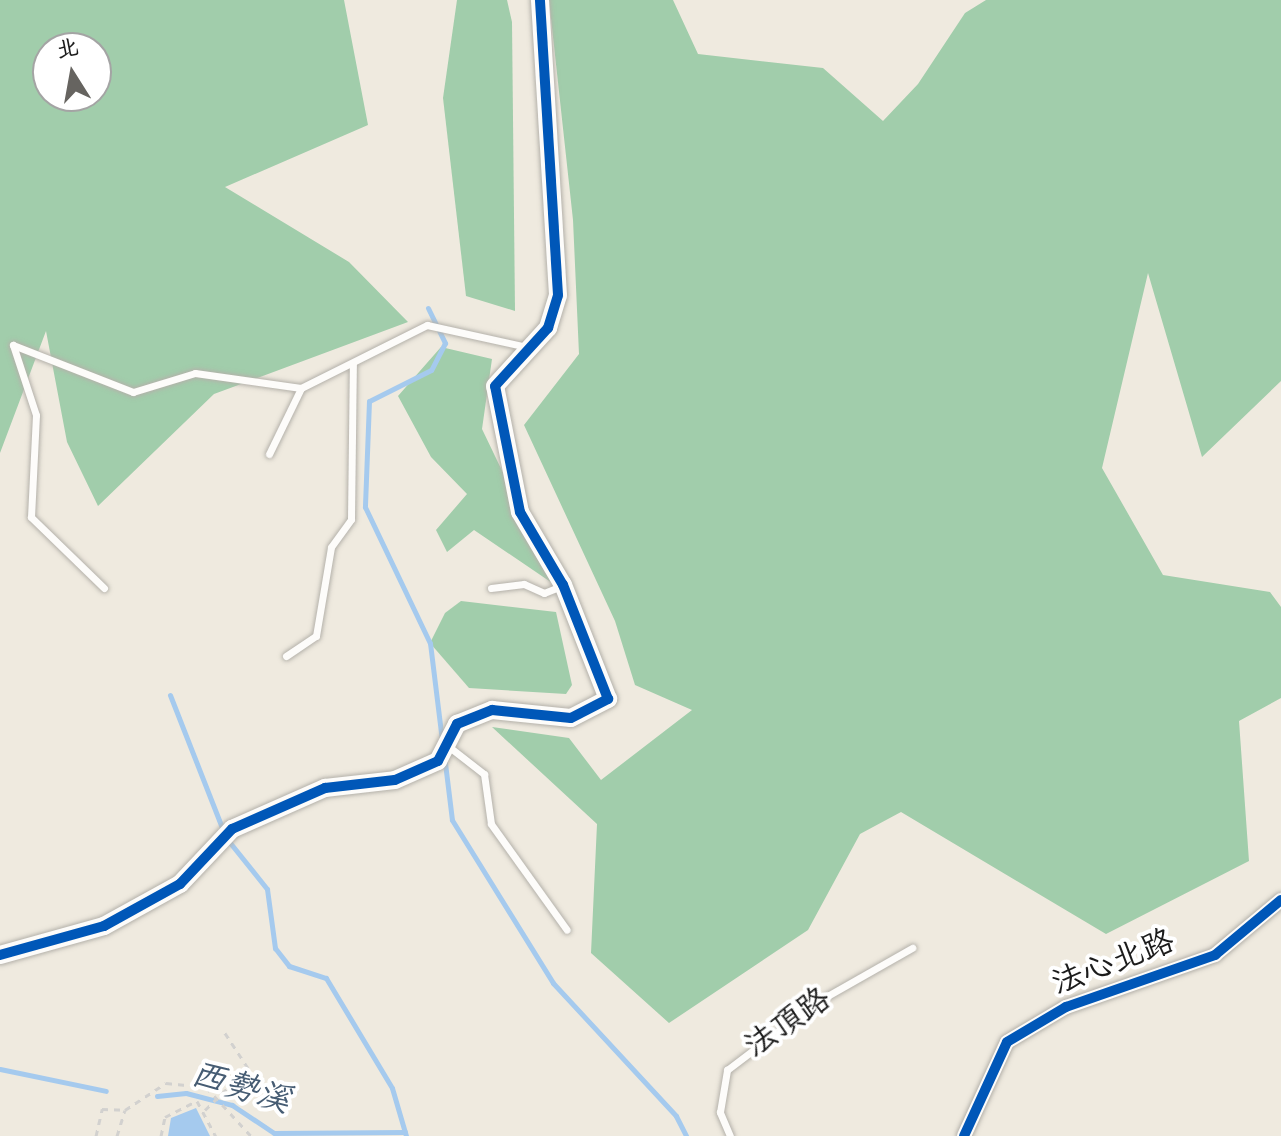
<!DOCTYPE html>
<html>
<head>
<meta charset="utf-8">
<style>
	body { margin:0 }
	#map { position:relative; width:1281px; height:1136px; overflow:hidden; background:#efeadf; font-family:"Indie Flower","LXGW WenKai TC",sans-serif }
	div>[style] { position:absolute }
	.forest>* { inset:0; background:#a1cdab }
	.water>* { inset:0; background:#a5caee }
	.stream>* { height:5px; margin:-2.5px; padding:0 2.5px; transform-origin:2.5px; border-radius:2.5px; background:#a5caee }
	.path>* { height:3px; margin-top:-1.5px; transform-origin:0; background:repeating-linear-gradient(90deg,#d2d1cf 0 6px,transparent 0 12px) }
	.roads { filter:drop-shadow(0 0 2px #b4b1aa) drop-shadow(0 0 2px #b4b1aa) }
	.service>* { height:7px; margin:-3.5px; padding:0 3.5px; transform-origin:3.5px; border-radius:3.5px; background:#fdfcfa }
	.minor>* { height:14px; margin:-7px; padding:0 7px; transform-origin:7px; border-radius:7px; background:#fdfcfa }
	.tertiary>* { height:18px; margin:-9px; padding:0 9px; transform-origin:9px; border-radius:9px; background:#fdfcfa }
	.cycleway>* { height:10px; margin:-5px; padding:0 5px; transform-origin:5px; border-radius:5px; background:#0057b8 }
	span { translate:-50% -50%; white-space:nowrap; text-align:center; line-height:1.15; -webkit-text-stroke:8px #fff; paint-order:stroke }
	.street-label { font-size:32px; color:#1c1c1c }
	.water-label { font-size:34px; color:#465c73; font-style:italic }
	.north { position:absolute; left:32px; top:32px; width:80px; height:80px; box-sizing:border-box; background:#fff; border:2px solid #a4a4a4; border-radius:50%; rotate:349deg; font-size:22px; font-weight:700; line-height:32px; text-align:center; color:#1c1c1c }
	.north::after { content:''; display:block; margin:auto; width:28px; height:36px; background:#666460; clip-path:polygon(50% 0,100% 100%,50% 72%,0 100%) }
</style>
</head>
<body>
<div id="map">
	<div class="forest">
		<i style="clip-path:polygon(evenodd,0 0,344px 0,368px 125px,225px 187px,349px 262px,408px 322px,214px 394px,98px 506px,67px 442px,46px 331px,0 453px,0 0,48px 48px,96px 48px,96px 96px,48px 96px,48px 48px)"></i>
		<i style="clip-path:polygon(457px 0,507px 0,512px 22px,515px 311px,466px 296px,443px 98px)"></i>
		<i style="clip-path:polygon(549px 0,673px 0,698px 54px,823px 68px,883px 121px,918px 84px,965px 13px,986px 0,1281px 0,1281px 381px,1202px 457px,1148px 273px,1102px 468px,1163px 575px,1270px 592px,1281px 607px,1281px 698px,1239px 721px,1249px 861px,1106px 934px,901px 812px,860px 834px,808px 930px,669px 1023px,591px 953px,597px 824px,492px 727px,569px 738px,601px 780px,692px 710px,635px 685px,615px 621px,524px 425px,579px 354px,573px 220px)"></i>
		<i style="clip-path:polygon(441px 347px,492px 359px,482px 429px,558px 587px,474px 530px,447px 552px,436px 530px,467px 494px,431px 457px,398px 396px)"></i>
		<i style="clip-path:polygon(461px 601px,556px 612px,572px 685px,566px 694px,469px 688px,430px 643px,445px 613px)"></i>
	</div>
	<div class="water">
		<i style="clip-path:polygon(196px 1108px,210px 1136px,168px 1136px,171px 1118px)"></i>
	</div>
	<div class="stream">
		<i style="left:428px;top:308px;width:39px;rotate:64deg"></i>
		<i style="left:445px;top:343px;width:30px;rotate:117deg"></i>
		<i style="left:431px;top:370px;width:69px;rotate:153.4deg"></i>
		<i style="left:369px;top:401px;width:106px;rotate:92.2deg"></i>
		<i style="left:365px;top:507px;width:151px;rotate:64.5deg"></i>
		<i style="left:430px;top:643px;width:99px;rotate:83deg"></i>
		<i style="left:170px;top:695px;width:145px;rotate:68.6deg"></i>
		<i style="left:445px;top:763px;width:57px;rotate:83deg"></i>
		<i style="left:452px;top:820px;width:192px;rotate:58.2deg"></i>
		<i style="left:553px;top:983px;width:181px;rotate:47.2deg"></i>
		<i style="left:676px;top:1116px;width:22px;rotate:63deg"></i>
		<i style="left:227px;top:839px;width:64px;rotate:51.3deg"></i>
		<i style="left:267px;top:889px;width:60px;rotate:82.3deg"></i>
		<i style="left:275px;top:948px;width:23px;rotate:52deg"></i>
		<i style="left:289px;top:966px;width:39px;rotate:18deg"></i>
		<i style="left:326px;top:978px;width:128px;rotate:59deg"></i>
		<i style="left:392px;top:1088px;width:50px;rotate:73.7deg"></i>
		<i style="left:0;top:1069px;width:108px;rotate:11.7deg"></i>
		<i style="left:157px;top:1096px;width:29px;rotate:-6deg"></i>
		<i style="left:186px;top:1093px;width:48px;rotate:14.6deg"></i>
		<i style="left:232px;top:1105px;width:50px;rotate:33.7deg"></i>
		<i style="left:274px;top:1133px;width:131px;rotate:-0.4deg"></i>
	</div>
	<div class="path">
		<i style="left:205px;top:1110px;width:60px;rotate:-44.3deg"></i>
		<i style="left:248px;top:1068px;width:45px;rotate:-123.3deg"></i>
		<i style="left:96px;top:1136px;width:28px;rotate:-77deg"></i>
		<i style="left:102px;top:1109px;width:23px;rotate:2deg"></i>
		<i style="left:117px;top:1136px;width:27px;rotate:-73deg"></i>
		<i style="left:125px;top:1110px;width:49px;rotate:-33.4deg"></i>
		<i style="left:166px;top:1083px;width:40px;rotate:5.7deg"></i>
		<i style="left:206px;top:1087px;width:67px;rotate:47.4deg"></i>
		<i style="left:161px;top:1136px;width:19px;rotate:-78deg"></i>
		<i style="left:165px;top:1117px;width:36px;rotate:-27deg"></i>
		<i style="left:197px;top:1101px;width:40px;rotate:62deg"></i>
	</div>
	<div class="roads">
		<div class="service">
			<i style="left:269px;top:454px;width:73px;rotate:-64.1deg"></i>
			<i style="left:104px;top:588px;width:102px;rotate:-135.8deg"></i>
			<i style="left:31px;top:517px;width:102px;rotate:-87.2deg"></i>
			<i style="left:36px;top:415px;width:74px;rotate:-108.2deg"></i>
			<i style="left:13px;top:345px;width:129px;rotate:21.4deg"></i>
			<i style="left:133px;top:392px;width:65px;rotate:-17deg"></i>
			<i style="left:195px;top:373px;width:107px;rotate:8.1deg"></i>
			<i style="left:301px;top:388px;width:141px;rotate:-26.6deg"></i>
			<i style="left:427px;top:325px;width:102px;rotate:12.4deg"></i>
			<i style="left:491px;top:588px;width:33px;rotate:-7deg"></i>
			<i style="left:524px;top:584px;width:22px;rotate:24deg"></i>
			<i style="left:544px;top:593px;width:18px;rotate:-22deg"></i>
			<i style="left:286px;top:656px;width:36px;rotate:-34deg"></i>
			<i style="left:316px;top:636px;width:90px;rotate:-80.4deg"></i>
			<i style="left:331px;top:547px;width:34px;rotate:-54deg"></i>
			<i style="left:351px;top:519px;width:156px;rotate:-89.3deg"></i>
			<i style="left:448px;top:746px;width:46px;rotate:37.9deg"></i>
			<i style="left:484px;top:774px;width:50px;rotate:82deg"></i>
			<i style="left:491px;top:824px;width:130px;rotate:54.4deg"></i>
			<i style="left:730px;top:1136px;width:26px;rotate:-113deg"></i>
			<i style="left:720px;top:1112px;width:43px;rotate:-80.5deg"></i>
			<i style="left:727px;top:1070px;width:111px;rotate:-37.3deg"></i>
			<i style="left:815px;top:1003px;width:112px;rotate:-29.6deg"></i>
		</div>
		<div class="minor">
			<i style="left:964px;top:1136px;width:103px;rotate:-65.4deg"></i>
			<i style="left:1007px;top:1042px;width:69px;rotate:-30.7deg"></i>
			<i style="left:1066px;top:1007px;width:158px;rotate:-19.2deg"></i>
			<i style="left:1215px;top:955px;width:86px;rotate:-39.8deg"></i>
		</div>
		<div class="tertiary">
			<i style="left:0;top:955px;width:108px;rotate:-15.6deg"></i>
			<i style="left:104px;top:926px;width:87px;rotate:-28.9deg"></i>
			<i style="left:180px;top:884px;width:76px;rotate:-46.6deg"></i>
			<i style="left:232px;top:829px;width:102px;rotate:-23.8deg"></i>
			<i style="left:325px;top:788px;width:70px;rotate:-6.5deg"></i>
			<i style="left:395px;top:780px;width:47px;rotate:-23.8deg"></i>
			<i style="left:438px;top:761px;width:42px;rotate:-62.8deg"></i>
			<i style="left:457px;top:724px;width:38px;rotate:-22deg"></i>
			<i style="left:492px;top:710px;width:79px;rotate:5.8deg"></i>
			<i style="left:571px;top:718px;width:42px;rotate:-27.2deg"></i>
			<i style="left:608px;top:699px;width:123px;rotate:-111.5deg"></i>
			<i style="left:563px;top:585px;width:85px;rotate:-120.5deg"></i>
			<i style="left:520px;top:512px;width:128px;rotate:-101.2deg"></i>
			<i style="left:495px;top:386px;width:79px;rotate:-47.6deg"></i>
			<i style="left:548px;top:328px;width:34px;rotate:-73deg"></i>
			<i style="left:558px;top:295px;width:296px;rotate:-93.5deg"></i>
		</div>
	</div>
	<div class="cycleway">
		<i style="left:0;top:955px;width:108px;rotate:-15.6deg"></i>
		<i style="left:104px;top:926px;width:87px;rotate:-28.9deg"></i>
		<i style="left:180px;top:884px;width:76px;rotate:-46.6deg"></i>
		<i style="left:232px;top:829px;width:102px;rotate:-23.8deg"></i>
		<i style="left:325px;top:788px;width:70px;rotate:-6.5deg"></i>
		<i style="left:395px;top:780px;width:47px;rotate:-23.8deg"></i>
		<i style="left:438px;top:761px;width:42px;rotate:-62.8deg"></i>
		<i style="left:457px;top:724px;width:38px;rotate:-22deg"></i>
		<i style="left:492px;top:710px;width:79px;rotate:5.8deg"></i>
		<i style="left:571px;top:718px;width:42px;rotate:-27.2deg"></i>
		<i style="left:608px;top:699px;width:123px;rotate:-111.5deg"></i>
		<i style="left:563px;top:585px;width:85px;rotate:-120.5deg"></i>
		<i style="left:520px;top:512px;width:128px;rotate:-101.2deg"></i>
		<i style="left:495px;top:386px;width:79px;rotate:-47.6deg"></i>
		<i style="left:548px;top:328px;width:34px;rotate:-73deg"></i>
		<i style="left:558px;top:295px;width:296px;rotate:-93.5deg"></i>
		<i style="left:964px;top:1136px;width:103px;rotate:-65.4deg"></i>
		<i style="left:1007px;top:1042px;width:69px;rotate:-30.7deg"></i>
		<i style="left:1066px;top:1007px;width:158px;rotate:-19.2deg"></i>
		<i style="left:1215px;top:955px;width:86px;rotate:-39.8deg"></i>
	</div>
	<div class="street-label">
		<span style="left:1114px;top:965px;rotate:-21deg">法心北路</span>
		<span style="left:789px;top:1025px;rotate:-35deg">法頂路</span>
	</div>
	<div class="water-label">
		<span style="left:240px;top:1090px;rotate:17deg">西勢溪</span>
	</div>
	<div class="north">北</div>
</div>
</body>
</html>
